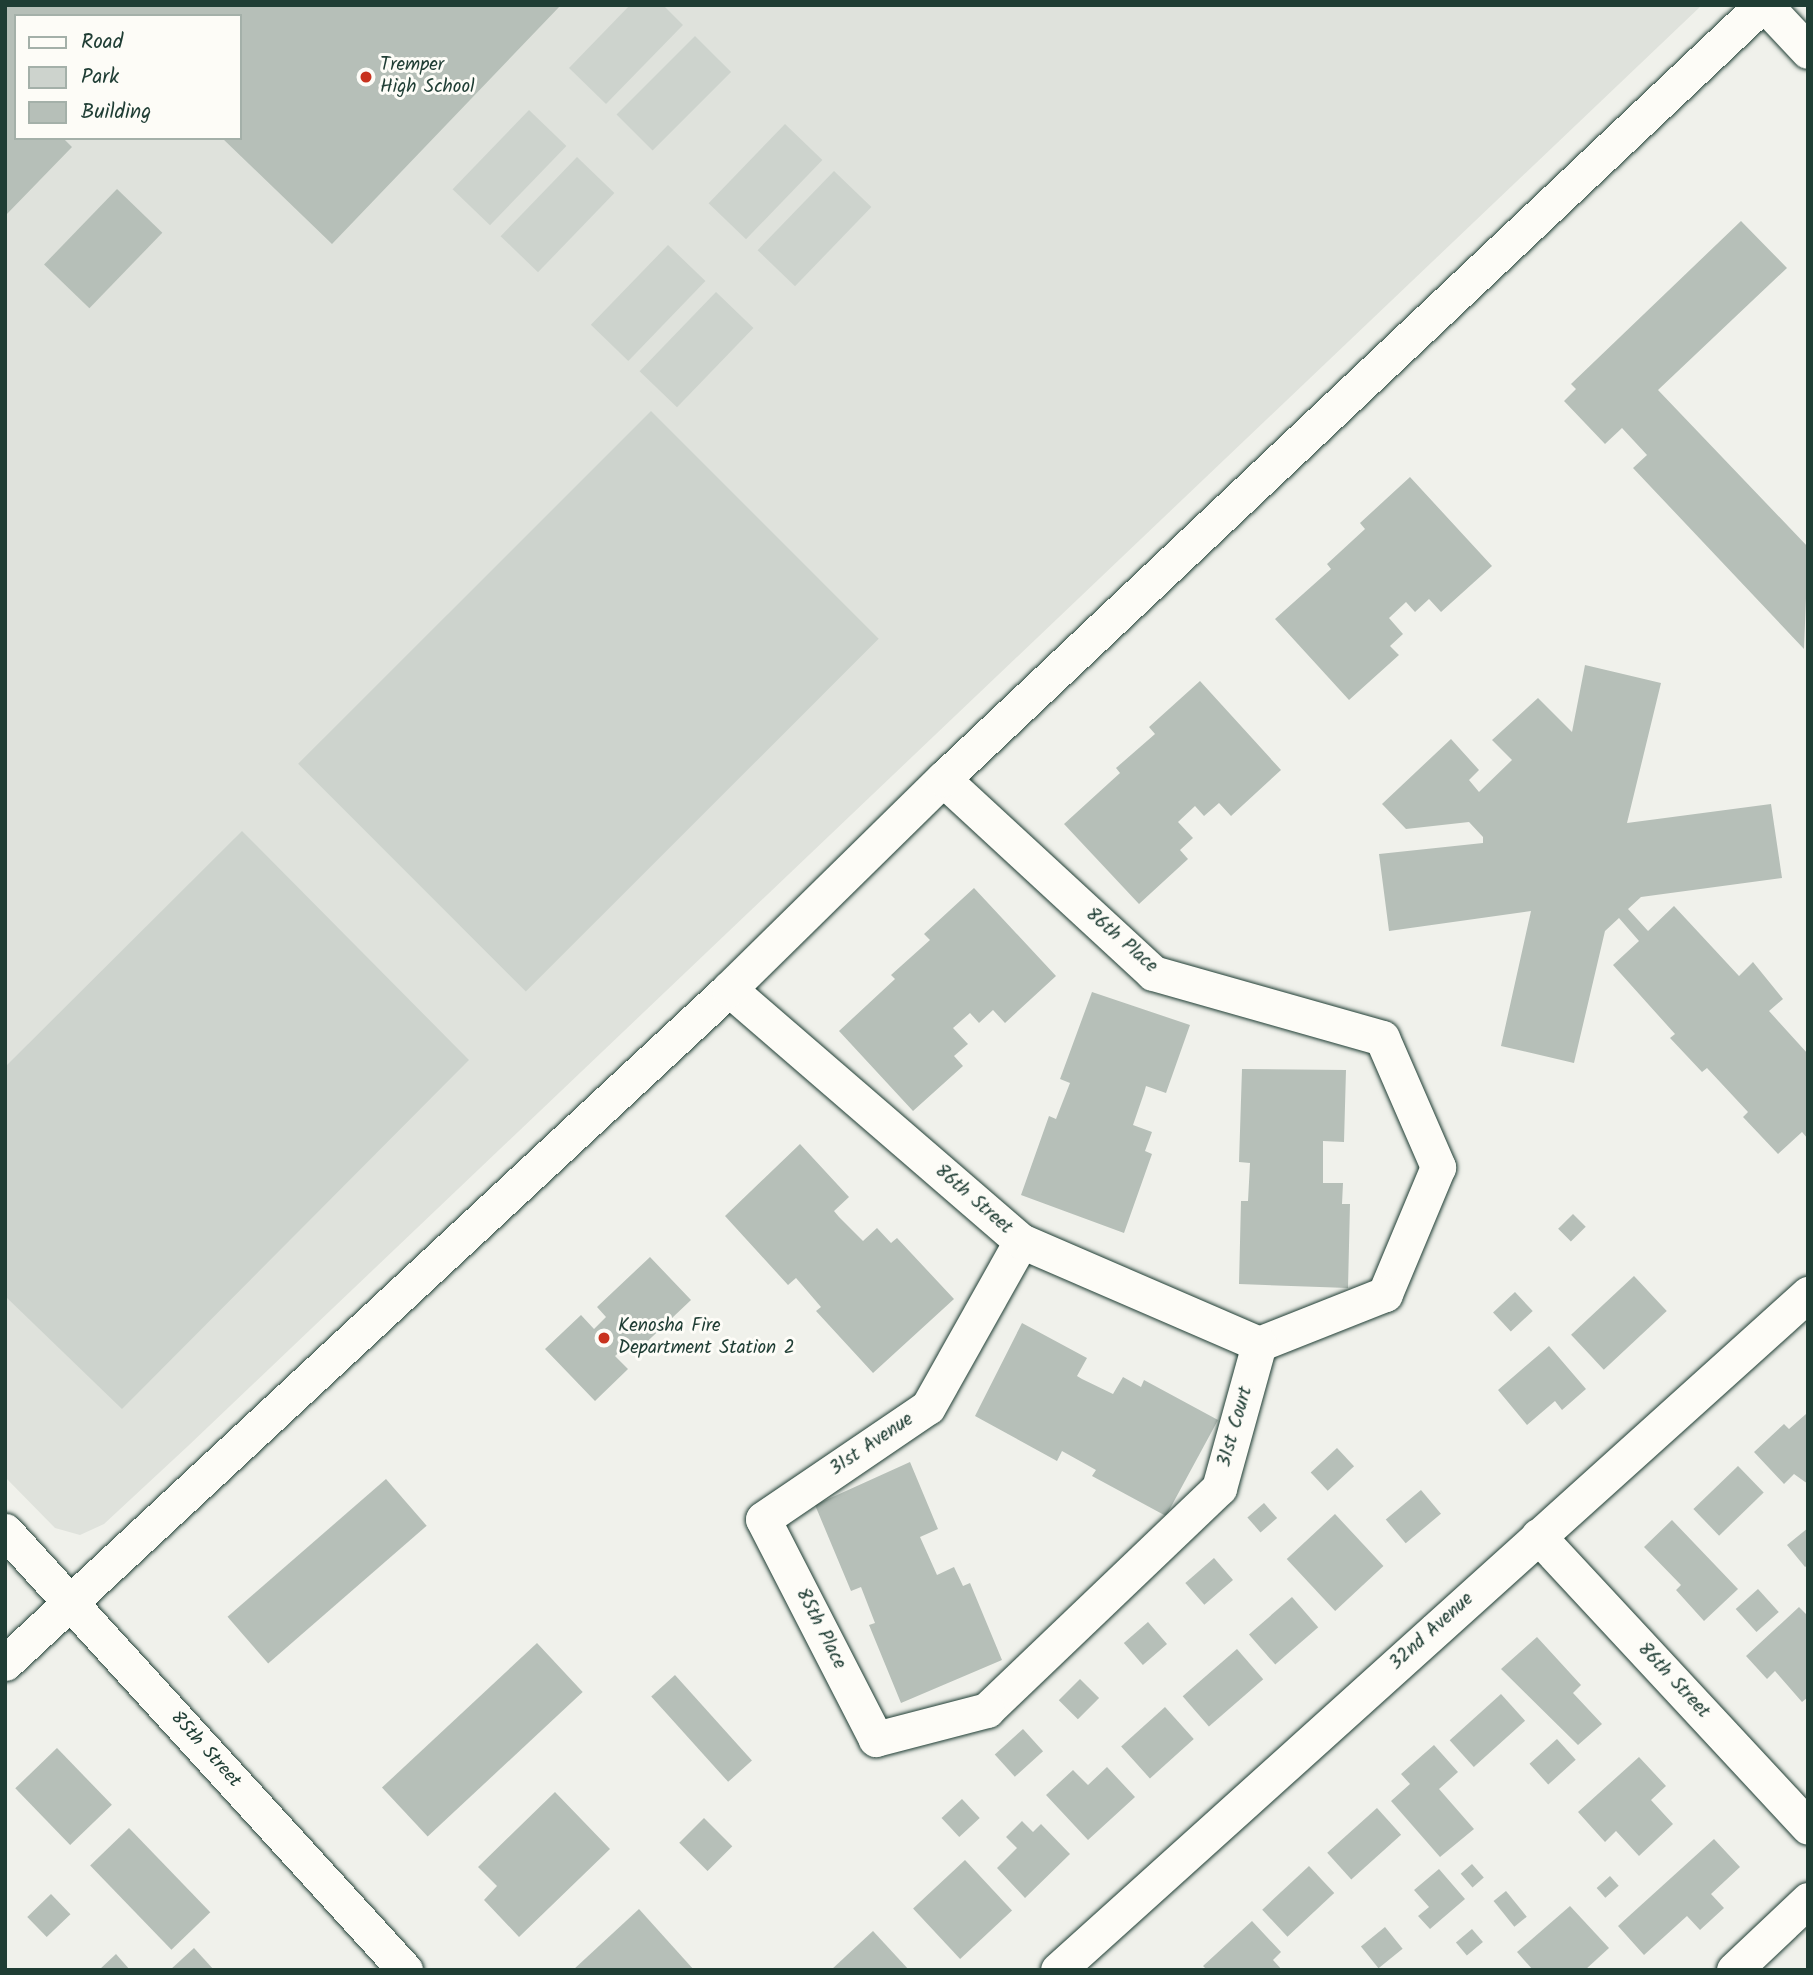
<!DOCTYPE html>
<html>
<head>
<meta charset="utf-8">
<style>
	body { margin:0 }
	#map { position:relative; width:1813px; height:1975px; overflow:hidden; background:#f0f1eb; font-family:Kalam,sans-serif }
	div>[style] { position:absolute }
	.built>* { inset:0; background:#dfe2dc }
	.green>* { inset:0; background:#cdd3cd; transform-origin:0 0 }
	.building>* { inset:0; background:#b6bfb8; transform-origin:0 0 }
	.roads { filter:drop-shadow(0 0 2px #1f3d34) drop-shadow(0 0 2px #1f3d34) }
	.minor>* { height:35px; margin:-17.5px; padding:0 17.5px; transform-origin:17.5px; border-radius:17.5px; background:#fdfcf7 }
	.dots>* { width:19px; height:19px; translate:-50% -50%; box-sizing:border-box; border:4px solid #fdfcf7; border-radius:50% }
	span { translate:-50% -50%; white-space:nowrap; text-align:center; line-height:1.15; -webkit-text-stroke:6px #fdfcf7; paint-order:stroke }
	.poi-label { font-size:19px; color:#1f3d34 }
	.left { translate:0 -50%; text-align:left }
	.street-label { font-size:19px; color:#1f3d34 }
	.frame { position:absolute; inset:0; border:7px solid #1f3d34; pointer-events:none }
	.legend { position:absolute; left:14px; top:14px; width:228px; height:126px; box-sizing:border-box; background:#fdfcf7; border:2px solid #a4b0a9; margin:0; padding:9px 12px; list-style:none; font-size:21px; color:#1f3d34 }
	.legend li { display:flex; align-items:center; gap:14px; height:35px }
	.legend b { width:35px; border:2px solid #a4b0a9 }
</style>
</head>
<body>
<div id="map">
	<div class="built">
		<i style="clip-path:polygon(evenodd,5px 5px,1702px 5px,188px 1446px,104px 1524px,80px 1535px,55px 1528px,5px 1477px,5px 5px,16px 16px,240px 16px,240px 138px,16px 138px,16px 16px)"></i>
	</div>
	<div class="green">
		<i style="clip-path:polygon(630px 5px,663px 5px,683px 25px,606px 104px,569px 68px)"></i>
		<i style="left:695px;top:36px;width:51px;height:111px;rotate:45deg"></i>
		<i style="left:529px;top:110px;width:52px;height:110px;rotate:44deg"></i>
		<i style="left:785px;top:124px;width:52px;height:110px;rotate:44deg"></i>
		<i style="left:577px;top:157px;width:52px;height:110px;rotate:44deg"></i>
		<i style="left:834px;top:171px;width:52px;height:110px;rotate:44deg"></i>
		<i style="left:668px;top:245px;width:52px;height:111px;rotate:44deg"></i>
		<i style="left:716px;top:292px;width:52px;height:110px;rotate:44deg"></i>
		<i style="left:651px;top:411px;width:322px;height:499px;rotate:45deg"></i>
		<i style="clip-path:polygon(242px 831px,469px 1060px,122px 1409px,5px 1296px,5px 1067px)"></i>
	</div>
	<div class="building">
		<i style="clip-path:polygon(5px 5px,561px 5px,332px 244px,222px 138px,240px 138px,240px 16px,16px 16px,16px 138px,63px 138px,72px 147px,5px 216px)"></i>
		<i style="left:117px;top:189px;width:63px;height:105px;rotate:44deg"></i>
		<i style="clip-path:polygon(1741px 221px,1787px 268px,1658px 390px,1808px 547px,1804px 649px,1633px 468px,1647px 455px,1622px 428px,1605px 444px,1564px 401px,1576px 389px,1571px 384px)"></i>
		<i style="clip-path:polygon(1410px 477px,1492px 566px,1441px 612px,1429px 599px,1415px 612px,1406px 602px,1389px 618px,1403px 634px,1390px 646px,1399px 655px,1349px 700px,1275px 619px,1331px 569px,1327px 564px,1365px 529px,1360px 523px)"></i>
		<i style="clip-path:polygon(1585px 665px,1661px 683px,1627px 823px,1771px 804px,1782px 878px,1641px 897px,1628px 909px,1648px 931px,1674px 906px,1739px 976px,1753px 962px,1783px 999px,1769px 1011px,1808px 1054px,1808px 1139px,1802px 1132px,1778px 1154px,1743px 1117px,1748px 1112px,1707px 1068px,1702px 1072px,1670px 1038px,1675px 1034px,1613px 965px,1639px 941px,1619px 918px,1605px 931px,1574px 1063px,1501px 1046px,1531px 911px,1389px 931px,1379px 854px,1483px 843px,1483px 837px,1469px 822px,1406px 829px,1382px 804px,1451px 739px,1479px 770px,1469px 780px,1479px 792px,1512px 760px,1492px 740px,1538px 698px,1572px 732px)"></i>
		<i style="clip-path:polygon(1200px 681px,1281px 770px,1231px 816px,1219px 803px,1204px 816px,1195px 806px,1178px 822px,1193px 838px,1180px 850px,1188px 859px,1139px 904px,1064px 824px,1120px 773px,1116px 768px,1155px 734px,1149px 727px)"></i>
		<i style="clip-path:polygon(974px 888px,1056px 976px,1005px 1023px,993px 1010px,979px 1023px,970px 1013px,953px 1028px,968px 1044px,954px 1056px,963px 1066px,913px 1111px,839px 1031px,895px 979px,891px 975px,930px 940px,924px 934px)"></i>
		<i style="clip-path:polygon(1092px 992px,1190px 1025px,1166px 1093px,1146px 1086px,1144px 1093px,1133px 1125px,1152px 1132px,1145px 1151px,1152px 1154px,1124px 1233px,1021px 1195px,1049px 1116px,1056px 1119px,1070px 1083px,1060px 1079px)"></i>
		<i style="clip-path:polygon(1242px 1069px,1346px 1070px,1344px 1142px,1323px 1141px,1323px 1183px,1343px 1183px,1342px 1204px,1350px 1204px,1348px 1288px,1239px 1284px,1241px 1201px,1248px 1201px,1250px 1163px,1239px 1162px)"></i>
		<i style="clip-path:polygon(800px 1144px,849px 1197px,834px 1211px,839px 1217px,863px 1241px,877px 1228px,891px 1243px,897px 1238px,954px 1299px,873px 1373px,816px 1311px,821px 1307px,796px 1278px,788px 1285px,725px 1216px)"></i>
		<i style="left:1573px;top:1214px;width:18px;height:21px;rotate:45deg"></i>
		<i style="clip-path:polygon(650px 1257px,691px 1300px,633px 1355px,625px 1347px,615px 1356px,628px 1369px,595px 1401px,545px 1349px,581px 1315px,594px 1329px,606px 1317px,597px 1307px)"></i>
		<i style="left:1634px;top:1276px;width:48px;height:86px;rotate:47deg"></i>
		<i style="left:1515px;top:1292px;width:26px;height:30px;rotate:47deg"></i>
		<i style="clip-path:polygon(1022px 1323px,1087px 1358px,1077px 1376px,1082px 1379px,1113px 1394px,1123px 1377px,1141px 1387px,1144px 1380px,1218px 1420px,1166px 1516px,1092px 1476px,1096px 1470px,1062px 1451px,1057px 1461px,975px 1416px)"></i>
		<i style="clip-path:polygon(1549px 1346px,1586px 1389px,1562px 1410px,1555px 1401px,1527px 1425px,1498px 1390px)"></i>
		<i style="clip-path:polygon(1806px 1414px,1808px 1484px,1794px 1474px,1784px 1484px,1754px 1452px,1784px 1424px,1789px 1429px)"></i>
		<i style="left:1337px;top:1448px;width:25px;height:36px;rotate:47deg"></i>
		<i style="clip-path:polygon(910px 1462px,938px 1529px,920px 1537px,937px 1575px,954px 1567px,963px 1586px,970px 1583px,1002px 1660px,901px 1703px,869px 1625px,875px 1623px,861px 1587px,851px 1591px,815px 1505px)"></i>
		<i style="left:1738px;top:1466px;width:37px;height:62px;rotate:46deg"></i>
		<i style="left:386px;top:1479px;width:62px;height:210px;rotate:49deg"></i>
		<i style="left:1421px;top:1490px;width:31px;height:46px;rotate:50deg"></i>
		<i style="left:1264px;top:1503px;width:20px;height:22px;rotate:49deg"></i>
		<i style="left:1335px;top:1514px;width:71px;height:66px;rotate:47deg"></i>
		<i style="clip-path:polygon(1672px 1520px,1738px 1589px,1704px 1621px,1676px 1590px,1681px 1585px,1644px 1547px)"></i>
		<i style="clip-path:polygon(1808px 1528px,1808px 1565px,1805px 1567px,1787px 1545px)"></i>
		<i style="left:1214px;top:1558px;width:29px;height:38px;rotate:49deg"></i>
		<i style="left:1758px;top:1589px;width:31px;height:30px;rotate:48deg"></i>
		<i style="left:1292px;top:1597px;width:40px;height:57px;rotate:49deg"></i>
		<i style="clip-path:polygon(1799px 1607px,1808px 1616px,1808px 1697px,1802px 1702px,1775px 1671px,1767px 1679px,1746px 1656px)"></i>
		<i style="left:1148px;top:1622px;width:29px;height:32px;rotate:49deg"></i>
		<i style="clip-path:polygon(1537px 1637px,1581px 1685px,1573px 1693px,1602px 1724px,1578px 1745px,1501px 1669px)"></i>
		<i style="left:537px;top:1643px;width:67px;height:212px;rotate:47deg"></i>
		<i style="left:1237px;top:1649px;width:40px;height:72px;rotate:49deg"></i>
		<i style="left:675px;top:1675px;width:115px;height:32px;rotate:48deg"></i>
		<i style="left:1080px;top:1679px;width:27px;height:30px;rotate:45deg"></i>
		<i style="left:1501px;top:1694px;width:36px;height:69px;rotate:48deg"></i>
		<i style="left:1165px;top:1707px;width:43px;height:59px;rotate:48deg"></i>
		<i style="left:1023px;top:1729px;width:30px;height:38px;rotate:48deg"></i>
		<i style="left:1557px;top:1739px;width:28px;height:37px;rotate:48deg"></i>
		<i style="clip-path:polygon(1434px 1745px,1458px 1772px,1439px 1789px,1474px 1829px,1440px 1857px,1391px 1801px,1410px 1784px,1401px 1774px)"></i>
		<i style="left:57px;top:1748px;width:79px;height:58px;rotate:46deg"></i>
		<i style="clip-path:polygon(1639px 1757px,1666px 1786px,1651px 1800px,1673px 1824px,1639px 1856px,1616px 1831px,1605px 1842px,1578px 1812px)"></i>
		<i style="clip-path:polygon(1107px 1767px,1135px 1797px,1088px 1840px,1046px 1795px,1073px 1770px,1088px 1785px)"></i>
		<i style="clip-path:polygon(555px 1792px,610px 1849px,519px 1937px,484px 1900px,497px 1886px,478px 1867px)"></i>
		<i style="left:962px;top:1799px;width:26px;height:28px;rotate:47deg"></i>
		<i style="left:1377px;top:1808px;width:36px;height:67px;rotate:48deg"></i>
		<i style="left:704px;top:1818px;width:40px;height:35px;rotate:45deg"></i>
		<i style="clip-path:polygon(1022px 1821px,1033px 1832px,1041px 1824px,1070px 1854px,1025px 1898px,997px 1868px,1017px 1848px,1006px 1837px)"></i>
		<i style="left:129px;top:1828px;width:117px;height:54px;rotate:46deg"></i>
		<i style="clip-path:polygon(1714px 1839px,1740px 1867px,1711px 1894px,1724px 1908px,1700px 1930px,1687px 1916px,1644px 1955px,1618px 1926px)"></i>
		<i style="left:965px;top:1860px;width:69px;height:71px;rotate:47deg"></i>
		<i style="left:1472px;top:1864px;width:18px;height:15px;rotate:49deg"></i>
		<i style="left:1309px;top:1866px;width:37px;height:64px;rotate:47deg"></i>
		<i style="clip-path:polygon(1439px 1869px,1465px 1899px,1430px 1929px,1418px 1916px,1429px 1907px,1414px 1890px)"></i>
		<i style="left:1610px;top:1876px;width:13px;height:18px;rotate:48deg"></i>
		<i style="left:1506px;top:1891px;width:33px;height:16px;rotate:51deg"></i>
		<i style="left:51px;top:1894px;width:28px;height:33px;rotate:46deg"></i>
		<i style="clip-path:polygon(1570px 1906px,1609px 1948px,1585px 1970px,1533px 1970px,1517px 1952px)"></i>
		<i style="clip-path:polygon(639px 1909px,694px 1970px,573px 1970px)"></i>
		<i style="clip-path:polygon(1252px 1921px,1281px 1952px,1273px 1960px,1282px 1970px,1207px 1970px,1203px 1966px)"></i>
		<i style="left:1385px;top:1927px;width:28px;height:31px;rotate:51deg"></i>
		<i style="left:1472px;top:1929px;width:17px;height:21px;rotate:50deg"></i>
		<i style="clip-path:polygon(873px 1931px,909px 1970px,831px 1970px)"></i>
		<i style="clip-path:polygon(194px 1948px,214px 1970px,170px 1970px)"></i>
		<i style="clip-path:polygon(116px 1954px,130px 1970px,99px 1970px)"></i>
	</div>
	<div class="roads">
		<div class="minor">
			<i style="left:1765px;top:5px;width:63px;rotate:46.9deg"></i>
			<i style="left:943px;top:779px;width:286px;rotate:42.7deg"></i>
			<i style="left:1153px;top:973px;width:238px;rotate:15.8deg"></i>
			<i style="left:1382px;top:1038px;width:141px;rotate:66.5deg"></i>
			<i style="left:1438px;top:1167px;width:138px;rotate:112.7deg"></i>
			<i style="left:1385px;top:1294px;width:136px;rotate:158.4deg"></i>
			<i style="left:1259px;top:1344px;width:149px;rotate:105.5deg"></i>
			<i style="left:1219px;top:1488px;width:321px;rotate:136.3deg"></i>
			<i style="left:987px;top:1710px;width:115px;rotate:165.4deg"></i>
			<i style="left:876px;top:1739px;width:247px;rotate:-117.2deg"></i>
			<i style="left:763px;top:1519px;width:199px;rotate:-34.2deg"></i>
			<i style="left:928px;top:1407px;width:190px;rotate:-60.7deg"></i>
			<i style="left:729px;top:989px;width:386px;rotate:40.8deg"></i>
			<i style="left:1021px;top:1241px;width:259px;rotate:23.4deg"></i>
			<i style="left:5px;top:1531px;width:594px;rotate:47.66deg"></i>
			<i style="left:1538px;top:1536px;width:397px;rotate:47.1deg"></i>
			<i style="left:5px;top:1663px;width:989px;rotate:-42.95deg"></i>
			<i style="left:729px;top:989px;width:300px;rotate:-44.5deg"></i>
			<i style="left:943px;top:779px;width:1127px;rotate:-43.38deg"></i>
			<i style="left:1058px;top:1970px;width:1010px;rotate:-42.03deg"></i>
			<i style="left:1734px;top:1970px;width:102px;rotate:-43.4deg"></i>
		</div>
	</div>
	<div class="dots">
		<i style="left:366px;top:77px;background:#c8321e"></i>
		<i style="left:604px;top:1338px;background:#c8321e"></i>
	</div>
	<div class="poi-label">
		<span class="left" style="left:380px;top:77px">Tremper<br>High School</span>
		<span class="left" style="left:618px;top:1338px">Kenosha Fire<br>Department Station 2</span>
	</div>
	<div class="street-label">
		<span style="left:1121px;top:941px;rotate:41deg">86th Place</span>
		<span style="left:973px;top:1200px;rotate:41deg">86th Street</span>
		<span style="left:1236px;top:1427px;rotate:-74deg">31st Court</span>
		<span style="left:872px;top:1445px;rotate:-34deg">31st Avenue</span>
		<span style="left:820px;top:1629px;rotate:63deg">85th Place</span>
		<span style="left:1432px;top:1632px;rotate:-42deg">32nd Avenue</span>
		<span style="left:1673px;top:1681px;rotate:47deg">86th Street</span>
		<span style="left:205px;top:1750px;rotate:48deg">85th Street</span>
	</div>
	<div class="frame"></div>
	<ul class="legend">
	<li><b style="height:9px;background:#fdfcf7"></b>Road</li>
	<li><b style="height:19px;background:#cdd3cd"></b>Park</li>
	<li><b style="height:19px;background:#b6bfb8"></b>Building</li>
	</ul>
</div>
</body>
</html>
